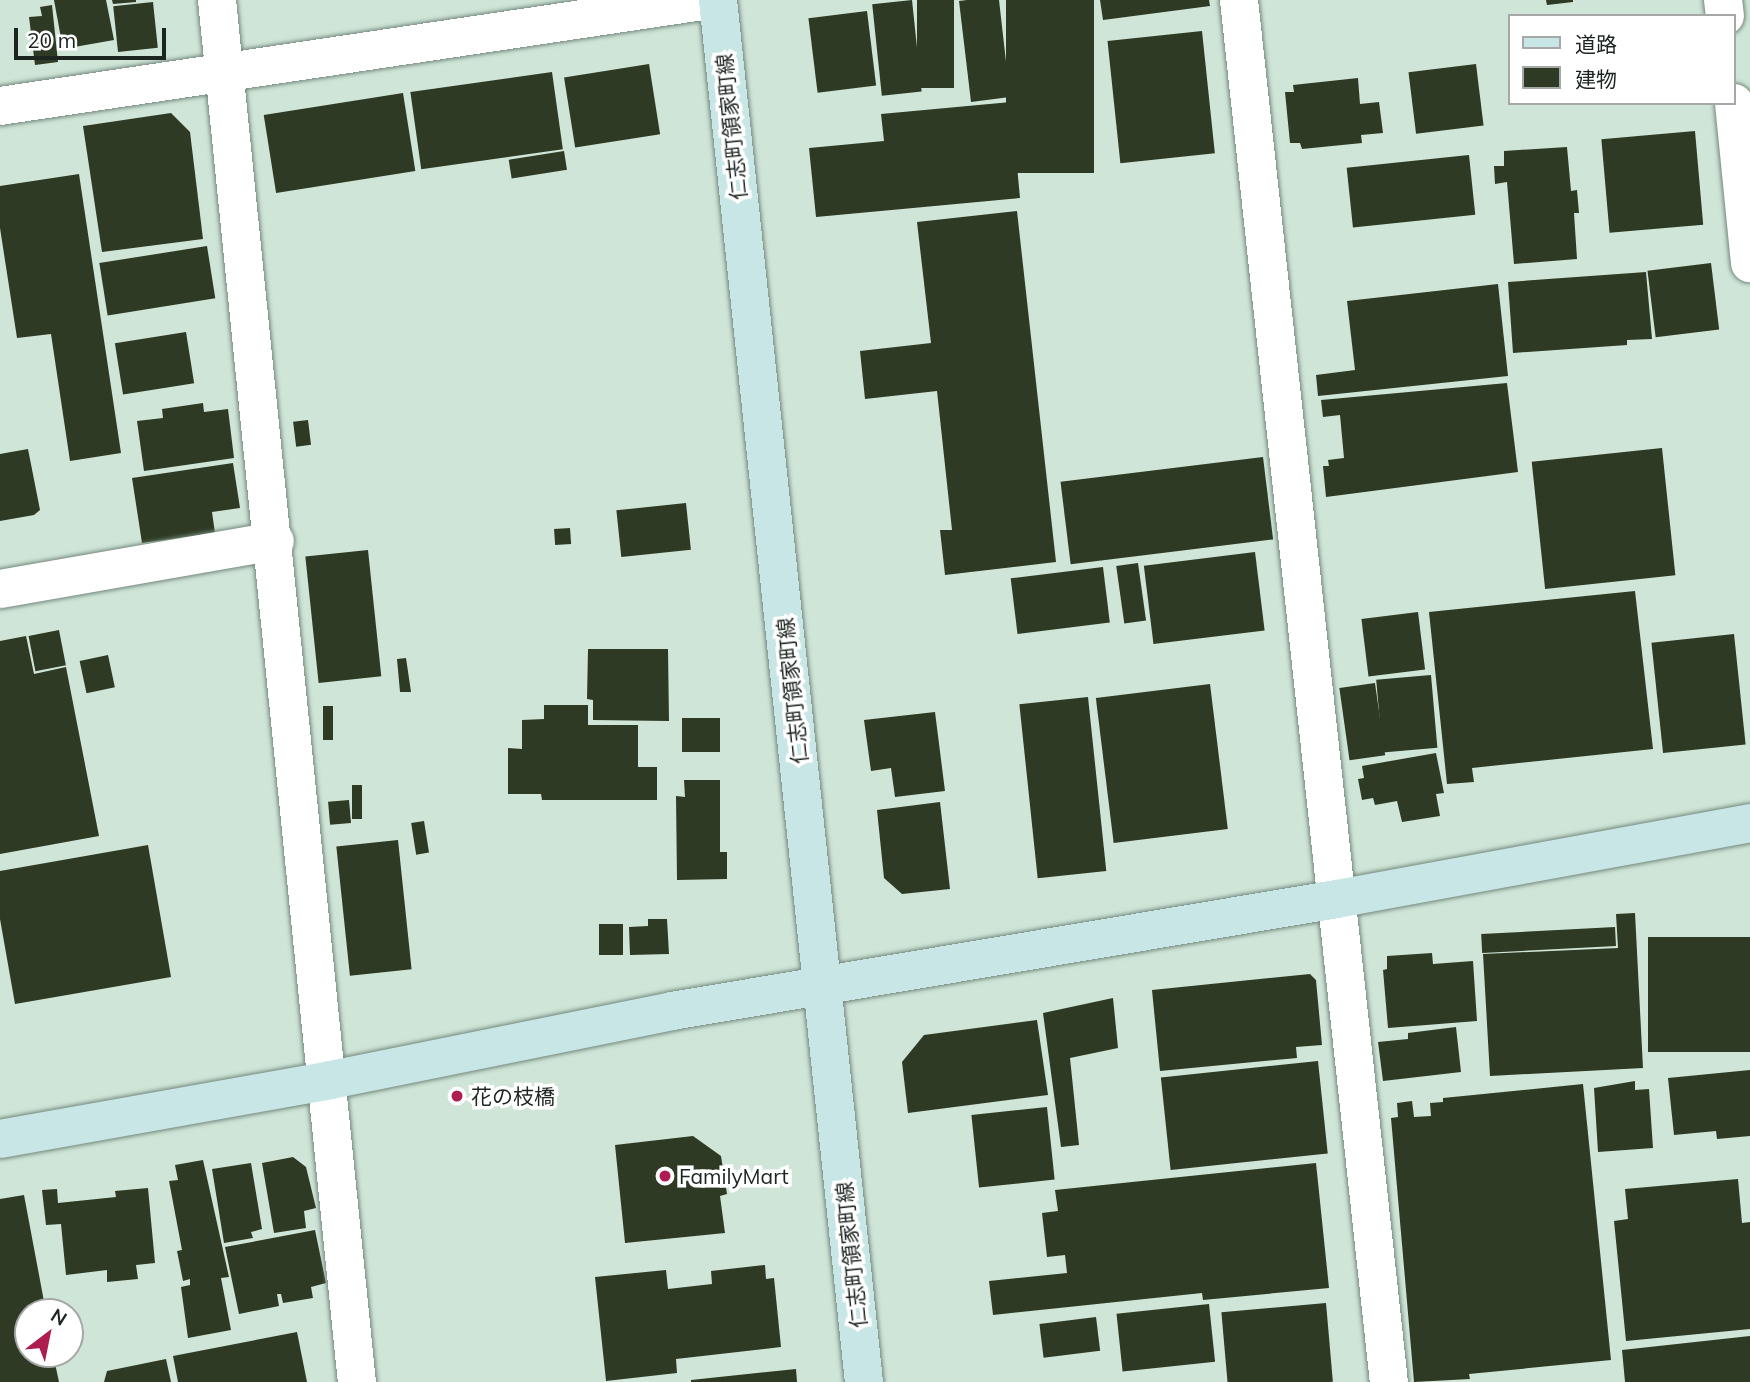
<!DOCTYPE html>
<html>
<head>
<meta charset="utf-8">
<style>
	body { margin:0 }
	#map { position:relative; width:1750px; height:1382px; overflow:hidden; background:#cfe5d8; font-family:Mulish,"Noto Sans JP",sans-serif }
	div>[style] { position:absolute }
	.building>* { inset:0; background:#2e3a23; transform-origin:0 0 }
	.roads { filter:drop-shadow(0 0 2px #74887d) drop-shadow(0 0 2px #74887d) }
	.street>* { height:38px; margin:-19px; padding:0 19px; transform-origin:19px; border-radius:19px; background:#fff }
	.secondary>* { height:38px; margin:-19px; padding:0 19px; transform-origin:19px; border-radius:19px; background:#c8e6e5 }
	.dots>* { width:19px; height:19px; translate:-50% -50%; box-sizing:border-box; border:4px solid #fff; border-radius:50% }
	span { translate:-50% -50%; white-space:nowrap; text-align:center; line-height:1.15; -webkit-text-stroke:7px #fff; paint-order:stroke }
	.street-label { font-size:21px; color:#1d2521 }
	.poi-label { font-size:21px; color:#1d2521 }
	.left { translate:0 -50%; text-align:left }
	.legend { position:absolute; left:1508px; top:14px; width:228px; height:91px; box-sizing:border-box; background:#fff; border:2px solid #a5a8a6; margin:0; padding:9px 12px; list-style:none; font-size:21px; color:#1d2521 }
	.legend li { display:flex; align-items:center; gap:14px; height:35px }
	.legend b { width:35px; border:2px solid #a5a8a6 }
	.north { position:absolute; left:14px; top:1298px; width:70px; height:70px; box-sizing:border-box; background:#fff; border:2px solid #a5a8a6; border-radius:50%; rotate:32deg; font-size:19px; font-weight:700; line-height:28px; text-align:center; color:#1d2521 }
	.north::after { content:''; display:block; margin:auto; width:24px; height:32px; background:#ae1d50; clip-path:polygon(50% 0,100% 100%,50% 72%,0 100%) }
	.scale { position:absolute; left:14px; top:28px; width:152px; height:32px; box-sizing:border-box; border:4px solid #1d2521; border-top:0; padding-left:9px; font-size:21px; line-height:24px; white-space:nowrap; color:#1d2521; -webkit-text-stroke:5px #fff; paint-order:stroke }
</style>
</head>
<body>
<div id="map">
	<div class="building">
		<i style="clip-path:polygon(54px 0,106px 0,114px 40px,63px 49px)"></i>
		<i style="clip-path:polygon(112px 0,136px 0,136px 2px,113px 4px)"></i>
		<i style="left:912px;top:0;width:92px;height:40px;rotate:84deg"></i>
		<i style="left:917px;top:0;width:37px;height:88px"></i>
		<i style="clip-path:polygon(967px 0,999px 0,1010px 97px,971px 102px,959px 1px)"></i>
		<i style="left:1006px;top:0;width:88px;height:173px"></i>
		<i style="clip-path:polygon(1100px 0,1209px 0,1210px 6px,1103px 20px)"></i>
		<i style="clip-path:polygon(1546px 0,1573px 0,1573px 2px,1547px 5px)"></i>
		<i style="left:153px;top:2px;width:46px;height:40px;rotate:84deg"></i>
		<i style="clip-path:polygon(52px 5px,58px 62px,35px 65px,29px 17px,42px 16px,40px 7px)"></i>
		<i style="left:867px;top:11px;width:75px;height:59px;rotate:83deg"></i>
		<i style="left:1202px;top:31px;width:123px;height:95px;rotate:84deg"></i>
		<i style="left:649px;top:64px;width:71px;height:86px;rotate:81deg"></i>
		<i style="left:1476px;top:64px;width:62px;height:68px;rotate:83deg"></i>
		<i style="left:552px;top:72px;width:78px;height:143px;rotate:82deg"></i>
		<i style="clip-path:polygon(1358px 78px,1360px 104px,1379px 102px,1383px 133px,1361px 135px,1362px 143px,1302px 149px,1300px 143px,1290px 143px,1285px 92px,1294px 92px,1293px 85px)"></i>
		<i style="left:403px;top:93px;width:79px;height:141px;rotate:81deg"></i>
		<i style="clip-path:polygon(1011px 102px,1020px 198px,816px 217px,809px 148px,884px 141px,881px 114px)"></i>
		<i style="clip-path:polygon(171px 113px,190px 132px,203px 239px,102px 252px,83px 126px)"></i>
		<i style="left:1695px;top:131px;width:94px;height:94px;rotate:85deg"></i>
		<i style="clip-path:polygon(1567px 147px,1571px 191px,1577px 190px,1579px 213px,1574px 213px,1577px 259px,1514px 264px,1507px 182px,1495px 184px,1494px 166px,1504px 166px,1504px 151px)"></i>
		<i style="left:564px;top:151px;width:19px;height:56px;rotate:81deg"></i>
		<i style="left:1469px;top:155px;width:60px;height:123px;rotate:84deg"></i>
		<i style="clip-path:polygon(79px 174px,121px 453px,70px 461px,51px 334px,17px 338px,0 228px,0 186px)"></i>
		<i style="clip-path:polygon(1017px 211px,1056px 562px,945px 575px,940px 530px,952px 530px,937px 391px,865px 399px,860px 351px,931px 343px,917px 222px)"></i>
		<i style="left:207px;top:246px;width:53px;height:109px;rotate:81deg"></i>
		<i style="left:1711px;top:263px;width:67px;height:64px;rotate:83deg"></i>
		<i style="clip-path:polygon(1646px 272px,1652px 339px,1627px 340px,1627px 345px,1513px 353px,1508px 282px)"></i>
		<i style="clip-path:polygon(1498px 284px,1508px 376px,1318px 396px,1316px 375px,1355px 370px,1347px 301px)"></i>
		<i style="left:186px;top:332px;width:52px;height:72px;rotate:81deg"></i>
		<i style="clip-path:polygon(1507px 383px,1518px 472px,1326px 497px,1323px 466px,1329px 466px,1328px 460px,1344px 458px,1340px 415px,1323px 417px,1321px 400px)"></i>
		<i style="clip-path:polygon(203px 403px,204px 412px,228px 409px,234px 458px,144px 471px,137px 421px,163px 418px,162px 409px)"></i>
		<i style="left:308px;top:420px;width:25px;height:15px;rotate:83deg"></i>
		<i style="left:1662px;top:448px;width:128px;height:131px;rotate:84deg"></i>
		<i style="clip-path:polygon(28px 449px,40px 510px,34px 515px,0 521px,0 454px)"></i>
		<i style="left:1263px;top:457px;width:83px;height:204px;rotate:83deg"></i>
		<i style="clip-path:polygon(233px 463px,240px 508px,212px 512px,215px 533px,142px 543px,132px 478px)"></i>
		<i style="left:686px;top:503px;width:47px;height:70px;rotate:84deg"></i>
		<i style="left:570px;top:528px;width:16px;height:16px;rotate:86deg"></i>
		<i style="left:368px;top:550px;width:127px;height:63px;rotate:84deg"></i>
		<i style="left:1255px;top:552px;width:79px;height:112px;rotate:83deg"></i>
		<i style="left:1138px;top:563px;width:58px;height:22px;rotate:82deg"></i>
		<i style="left:1103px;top:567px;width:56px;height:93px;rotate:83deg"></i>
		<i style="clip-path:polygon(1635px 591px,1653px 749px,1472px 768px,1474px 782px,1447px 784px,1429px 612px)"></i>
		<i style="left:1418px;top:612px;width:58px;height:57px;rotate:83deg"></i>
		<i style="left:59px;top:630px;width:36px;height:31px;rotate:79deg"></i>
		<i style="left:1734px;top:634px;width:111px;height:83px;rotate:84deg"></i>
		<i style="clip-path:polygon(26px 636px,34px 674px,66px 667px,99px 836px,0 854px,0 641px)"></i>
		<i style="clip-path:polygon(588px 649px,668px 649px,669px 721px,593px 720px,593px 700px,587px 699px)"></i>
		<i style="left:108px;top:655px;width:33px;height:29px;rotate:78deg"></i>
		<i style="clip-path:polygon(406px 658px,411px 692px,400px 692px,397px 659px)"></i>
		<i style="left:1431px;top:675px;width:73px;height:55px;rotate:85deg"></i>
		<i style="left:1375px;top:683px;width:73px;height:36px;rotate:82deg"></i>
		<i style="left:1210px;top:684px;width:146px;height:115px;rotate:83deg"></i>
		<i style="left:1088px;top:697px;width:175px;height:69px;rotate:84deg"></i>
		<i style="clip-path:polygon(544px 705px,588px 705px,588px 725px,638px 725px,638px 767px,657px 767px,657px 800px,542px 800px,541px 794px,508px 794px,508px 748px,522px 749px,522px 720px,544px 719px)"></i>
		<i style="left:323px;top:706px;width:10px;height:34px"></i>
		<i style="clip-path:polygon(935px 712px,945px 791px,895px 797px,891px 768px,871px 771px,864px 720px)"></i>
		<i style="left:682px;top:718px;width:38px;height:34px"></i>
		<i style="clip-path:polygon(1436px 753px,1444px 793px,1436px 794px,1440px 816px,1402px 822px,1397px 801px,1375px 805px,1373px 798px,1362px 800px,1358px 779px,1364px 778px,1362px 766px)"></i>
		<i style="clip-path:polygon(684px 780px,720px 780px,720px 852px,727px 852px,727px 879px,677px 880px,676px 796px,685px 797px)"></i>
		<i style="left:352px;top:785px;width:10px;height:34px"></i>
		<i style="left:349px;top:800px;width:23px;height:21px;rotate:85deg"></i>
		<i style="clip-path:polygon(940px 802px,950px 889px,902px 894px,884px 878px,877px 810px)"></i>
		<i style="left:424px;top:821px;width:32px;height:13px;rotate:81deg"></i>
		<i style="left:398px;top:840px;width:130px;height:62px;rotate:84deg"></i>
		<i style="clip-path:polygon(148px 845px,171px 977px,15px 1004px,0 919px,0 871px)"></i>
		<i style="clip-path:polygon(1635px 913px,1643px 1068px,1490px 1076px,1483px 954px,1618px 948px,1616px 914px)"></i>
		<i style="clip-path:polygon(648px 919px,667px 919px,669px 954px,630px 955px,629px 927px,648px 926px)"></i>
		<i style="left:599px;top:924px;width:24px;height:31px"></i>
		<i style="left:1615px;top:927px;width:19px;height:134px;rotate:87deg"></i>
		<i style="left:1750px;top:937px;width:115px;height:102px;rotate:90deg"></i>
		<i style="clip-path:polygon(1432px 953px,1433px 964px,1473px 961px,1477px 1021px,1388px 1028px,1383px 970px,1387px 969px,1387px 956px)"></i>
		<i style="clip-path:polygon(1310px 974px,1316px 980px,1322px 1045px,1296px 1047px,1297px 1058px,1160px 1071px,1152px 990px)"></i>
		<i style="clip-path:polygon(1113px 998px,1118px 1048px,1070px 1058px,1079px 1145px,1061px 1147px,1043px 1013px)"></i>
		<i style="clip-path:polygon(1037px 1020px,1048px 1095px,908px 1113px,902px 1062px,924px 1035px)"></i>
		<i style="clip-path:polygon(1456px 1027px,1461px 1072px,1383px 1081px,1378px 1042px,1408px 1039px,1408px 1033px)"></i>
		<i style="left:1318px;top:1061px;width:93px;height:158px;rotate:84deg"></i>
		<i style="clip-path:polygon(1750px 1070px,1750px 1136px,1717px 1139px,1716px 1131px,1674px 1135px,1668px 1078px)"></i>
		<i style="clip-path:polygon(1635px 1081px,1635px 1090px,1649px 1089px,1653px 1148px,1598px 1152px,1594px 1088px)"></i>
		<i style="clip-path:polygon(1583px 1084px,1611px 1360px,1469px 1374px,1470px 1379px,1414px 1382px,1391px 1118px,1398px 1117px,1397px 1103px,1412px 1101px,1414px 1117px,1431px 1116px,1430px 1103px,1443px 1102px,1443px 1098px)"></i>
		<i style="left:1047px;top:1107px;width:73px;height:76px;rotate:84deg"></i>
		<i style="clip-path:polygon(693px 1136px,721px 1156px,727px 1194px,720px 1196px,725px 1233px,625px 1243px,615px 1145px)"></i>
		<i style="clip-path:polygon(293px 1157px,306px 1167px,316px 1208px,304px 1211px,306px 1228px,274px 1233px,262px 1163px)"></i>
		<i style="clip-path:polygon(203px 1160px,229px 1277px,221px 1278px,231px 1330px,188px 1338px,181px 1287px,190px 1285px,190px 1279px,183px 1281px,177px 1251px,182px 1250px,169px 1181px,178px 1180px,175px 1165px)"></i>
		<i style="clip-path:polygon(251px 1163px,262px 1229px,251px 1232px,253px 1238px,224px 1243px,212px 1169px)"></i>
		<i style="clip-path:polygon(1316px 1163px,1329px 1288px,1203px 1300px,1202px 1293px,993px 1315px,989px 1281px,1067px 1273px,1065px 1255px,1047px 1257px,1042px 1213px,1058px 1211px,1055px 1190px)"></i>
		<i style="clip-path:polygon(1738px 1179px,1742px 1223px,1750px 1222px,1750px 1329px,1626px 1341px,1614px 1221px,1628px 1219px,1625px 1189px)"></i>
		<i style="clip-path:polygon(148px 1188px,155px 1263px,136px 1265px,138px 1279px,107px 1282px,107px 1270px,66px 1275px,61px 1224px,46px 1225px,42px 1190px,57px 1189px,58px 1203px,116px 1197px,115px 1191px)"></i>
		<i style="clip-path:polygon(24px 1195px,46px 1312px,28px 1312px,28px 1354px,53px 1354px,59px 1382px,0 1382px,0 1199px)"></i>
		<i style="clip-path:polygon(315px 1230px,326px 1283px,311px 1287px,313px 1298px,283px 1303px,281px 1294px,277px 1294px,279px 1306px,239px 1314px,225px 1247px)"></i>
		<i style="clip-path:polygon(765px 1265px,766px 1279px,774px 1278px,781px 1347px,676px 1359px,677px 1373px,606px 1381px,595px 1277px,666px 1270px,668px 1289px,712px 1284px,711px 1271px)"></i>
		<i style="left:1326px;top:1303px;width:79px;height:105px;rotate:85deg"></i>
		<i style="left:1209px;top:1304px;width:58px;height:93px;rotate:84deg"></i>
		<i style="left:1096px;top:1317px;width:34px;height:57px;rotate:83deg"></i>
		<i style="clip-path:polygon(297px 1332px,307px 1382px,178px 1382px,173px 1356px)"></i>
		<i style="clip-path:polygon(1750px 1336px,1750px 1382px,1625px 1382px,1622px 1350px)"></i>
		<i style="clip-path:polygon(166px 1359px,171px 1382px,104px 1382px,107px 1371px)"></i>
		<i style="clip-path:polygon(796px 1369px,797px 1382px,691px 1382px,691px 1380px)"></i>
	</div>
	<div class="roads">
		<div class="street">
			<i style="left:217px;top:0;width:1389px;rotate:84.22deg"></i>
			<i style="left:1239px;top:0;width:1390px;rotate:83.81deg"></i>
			<i style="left:1723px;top:0;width:16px;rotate:83deg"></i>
			<i style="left:1734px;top:103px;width:161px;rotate:84.3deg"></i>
			<i style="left:0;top:106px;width:717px;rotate:-8.5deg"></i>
			<i style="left:0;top:589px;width:279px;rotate:-9.9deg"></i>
		</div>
		<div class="secondary">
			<i style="left:718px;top:0;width:1390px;rotate:83.97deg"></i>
			<i style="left:0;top:1139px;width:335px;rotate:-10.1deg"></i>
			<i style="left:330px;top:1080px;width:349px;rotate:-11.4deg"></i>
			<i style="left:672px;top:1011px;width:674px;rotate:-9.56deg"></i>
			<i style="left:1337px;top:899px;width:420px;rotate:-10.4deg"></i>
		</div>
	</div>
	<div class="dots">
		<i style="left:457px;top:1096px;background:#ae1d50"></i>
		<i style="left:665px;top:1176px;background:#ae1d50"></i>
	</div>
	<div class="street-label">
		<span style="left:731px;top:127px;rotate:-96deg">仁志町領家町線</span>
		<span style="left:792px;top:691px;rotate:-96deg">仁志町領家町線</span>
		<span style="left:851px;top:1255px;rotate:-96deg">仁志町領家町線</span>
	</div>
	<div class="poi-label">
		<span class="left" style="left:471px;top:1096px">花の枝橋</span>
		<span class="left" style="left:679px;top:1176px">FamilyMart</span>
	</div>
	<ul class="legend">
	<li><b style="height:9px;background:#c8e6e5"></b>道路</li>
	<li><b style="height:19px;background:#2e3a23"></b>建物</li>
	</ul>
	<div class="north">N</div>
	<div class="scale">20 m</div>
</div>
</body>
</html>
